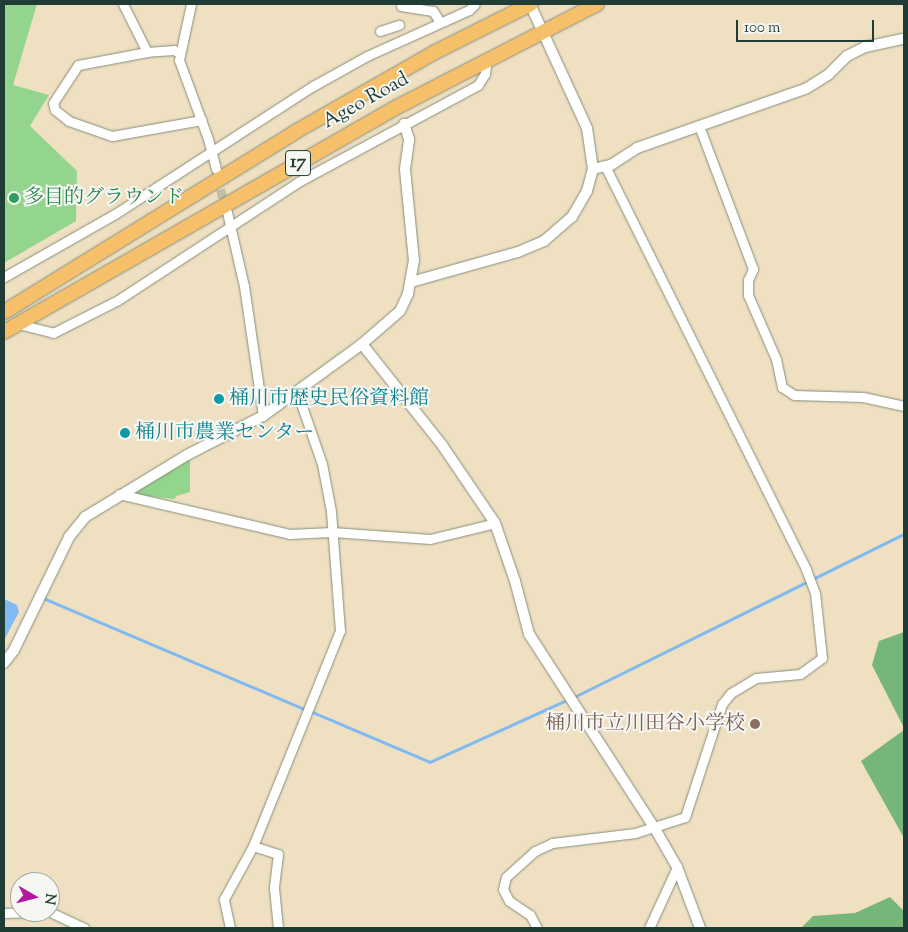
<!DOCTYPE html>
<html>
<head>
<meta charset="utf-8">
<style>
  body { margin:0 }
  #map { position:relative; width:908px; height:932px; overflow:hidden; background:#efe0c2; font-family:"Sorts Mill Goudy","Noto Serif JP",serif }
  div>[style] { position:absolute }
  .green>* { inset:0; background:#93d58d }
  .forest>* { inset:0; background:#76b678 }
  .water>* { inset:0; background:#80baf1 }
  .stream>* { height:2.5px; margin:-1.25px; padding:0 1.25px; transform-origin:1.25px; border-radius:1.25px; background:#80baf1 }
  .minor-tunnel>* { height:9px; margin-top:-4.5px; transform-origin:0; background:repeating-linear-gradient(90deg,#c5bfa6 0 9px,transparent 0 13.5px) }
  .roads { filter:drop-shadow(0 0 1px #878e7b) drop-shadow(0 0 1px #878e7b) }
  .minor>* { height:9px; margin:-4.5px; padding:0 4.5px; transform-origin:4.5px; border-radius:4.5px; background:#fff }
  .tertiary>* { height:10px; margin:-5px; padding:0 5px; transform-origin:5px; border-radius:5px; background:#fff }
  .trunk>* { height:14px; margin:-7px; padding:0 7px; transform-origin:7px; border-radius:7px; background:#f6c06b }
  .dots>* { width:14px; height:14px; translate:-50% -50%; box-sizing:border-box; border:2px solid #f6f6f2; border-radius:50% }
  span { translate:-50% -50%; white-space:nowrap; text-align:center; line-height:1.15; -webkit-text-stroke:4px #f6f6f2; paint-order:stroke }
  .shield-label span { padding:1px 4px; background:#f6f6f2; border:1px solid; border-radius:4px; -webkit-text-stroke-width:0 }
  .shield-label { font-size:19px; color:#1f3d34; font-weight:700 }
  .street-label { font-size:20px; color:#1f3d34 }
  .leisure-label { font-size:20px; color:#27864d }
  .left { translate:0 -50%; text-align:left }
  .culture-label { font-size:20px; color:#0d838f }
  .education-label { font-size:20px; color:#785e54 }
  .right { translate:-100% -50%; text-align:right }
  .frame { position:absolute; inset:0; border:5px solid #1f3d34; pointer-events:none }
  .north { position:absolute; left:10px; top:872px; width:50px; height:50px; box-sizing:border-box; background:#f6f6f2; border:1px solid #a0aca6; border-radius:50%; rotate:98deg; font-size:14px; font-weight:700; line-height:20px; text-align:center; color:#1f3d34 }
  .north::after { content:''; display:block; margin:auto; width:18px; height:22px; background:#b5179e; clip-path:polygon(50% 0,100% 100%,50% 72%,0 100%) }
  .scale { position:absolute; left:736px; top:20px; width:138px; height:22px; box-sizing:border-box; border:2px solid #1f3d34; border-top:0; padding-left:6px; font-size:15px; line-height:18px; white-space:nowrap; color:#1f3d34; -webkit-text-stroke:4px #f6f6f2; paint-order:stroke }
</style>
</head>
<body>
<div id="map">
  <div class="green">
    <div style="clip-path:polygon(4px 4px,41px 4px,37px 4px,13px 85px,49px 95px,30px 126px,77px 171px,76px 221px,4px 263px)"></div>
    <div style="clip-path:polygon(190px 459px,190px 492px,176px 496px,175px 499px,137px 495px,136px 492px)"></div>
  </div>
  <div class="forest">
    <div style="clip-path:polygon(904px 632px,904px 728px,872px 665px,879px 641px)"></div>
    <div style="clip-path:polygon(904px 730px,904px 838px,861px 761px)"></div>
    <div style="clip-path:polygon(890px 897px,904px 911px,904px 928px,801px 928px,813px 916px,855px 913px)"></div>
  </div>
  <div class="water">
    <div style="clip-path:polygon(4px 599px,17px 605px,19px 612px,4px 640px)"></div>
  </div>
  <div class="stream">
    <div style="left:43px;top:598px;width:285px;rotate:23deg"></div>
    <div style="left:574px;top:697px;width:368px;rotate:-26.3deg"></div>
    <div style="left:310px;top:711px;width:130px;rotate:23deg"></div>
    <div style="left:430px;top:762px;width:153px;rotate:-24.4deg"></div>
  </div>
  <div class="minor-tunnel">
    <div style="left:217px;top:176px;width:34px;rotate:75deg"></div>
  </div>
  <div class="roads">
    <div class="minor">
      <div style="left:123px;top:4px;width:54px;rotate:63.4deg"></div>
      <div style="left:191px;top:4px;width:57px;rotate:102.1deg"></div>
      <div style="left:179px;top:60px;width:84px;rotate:69.8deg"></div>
      <div style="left:208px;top:139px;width:31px;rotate:75deg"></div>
      <div style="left:401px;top:6px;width:32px;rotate:9deg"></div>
      <div style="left:433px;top:11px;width:13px;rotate:58deg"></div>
      <div style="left:380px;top:31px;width:20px;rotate:-18deg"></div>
      <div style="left:179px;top:53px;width:6px;rotate:-149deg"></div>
      <div style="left:174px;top:50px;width:27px;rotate:176deg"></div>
      <div style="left:147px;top:52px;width:70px;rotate:169.3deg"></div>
      <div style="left:78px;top:65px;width:45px;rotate:123.3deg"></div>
      <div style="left:53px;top:103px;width:7px;rotate:74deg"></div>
      <div style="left:55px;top:110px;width:18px;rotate:38deg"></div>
      <div style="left:69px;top:121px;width:46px;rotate:19.2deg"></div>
      <div style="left:112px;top:136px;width:91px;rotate:-10.1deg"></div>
      <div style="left:699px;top:126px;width:153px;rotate:69.3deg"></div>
      <div style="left:753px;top:269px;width:12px;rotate:114deg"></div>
      <div style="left:748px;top:280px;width:15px;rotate:90deg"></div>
      <div style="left:748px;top:295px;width:70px;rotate:66.4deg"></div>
      <div style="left:776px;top:359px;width:29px;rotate:78deg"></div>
      <div style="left:782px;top:387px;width:14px;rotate:34deg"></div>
      <div style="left:794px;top:395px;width:69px;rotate:1.7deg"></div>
      <div style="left:863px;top:397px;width:42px;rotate:12.4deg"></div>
      <div style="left:227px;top:212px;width:76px;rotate:77.1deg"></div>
      <div style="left:244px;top:286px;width:131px;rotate:81.7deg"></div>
      <div style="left:4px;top:277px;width:128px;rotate:-29.6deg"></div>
      <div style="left:115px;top:214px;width:236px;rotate:-32.9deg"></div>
      <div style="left:313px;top:86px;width:62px;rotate:-29.1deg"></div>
      <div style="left:367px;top:56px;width:112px;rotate:-24.3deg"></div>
      <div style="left:469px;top:10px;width:8px;rotate:-45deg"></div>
      <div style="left:18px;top:324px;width:36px;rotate:14deg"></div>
      <div style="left:53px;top:333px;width:73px;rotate:-26.9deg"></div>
      <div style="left:118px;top:300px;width:215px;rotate:-33.2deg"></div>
      <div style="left:298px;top:182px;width:204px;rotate:-28.3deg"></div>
      <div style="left:478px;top:85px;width:13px;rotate:-58deg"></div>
      <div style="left:485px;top:74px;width:16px;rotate:-83deg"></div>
      <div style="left:119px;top:494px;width:175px;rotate:13.2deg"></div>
      <div style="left:289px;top:534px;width:43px;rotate:-2.7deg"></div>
      <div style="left:332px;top:532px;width:98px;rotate:4.1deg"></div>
      <div style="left:430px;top:539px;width:67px;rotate:-13.8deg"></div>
      <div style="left:253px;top:846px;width:26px;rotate:18deg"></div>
      <div style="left:278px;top:854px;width:34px;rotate:97deg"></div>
      <div style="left:274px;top:888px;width:40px;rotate:84.3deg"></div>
      <div style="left:50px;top:912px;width:38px;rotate:25deg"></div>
      <div style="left:4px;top:913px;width:24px;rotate:-2deg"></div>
      <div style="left:230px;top:928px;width:30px;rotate:-102deg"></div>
      <div style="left:224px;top:899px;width:60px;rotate:-61.3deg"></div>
      <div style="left:253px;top:846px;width:232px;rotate:-68deg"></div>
      <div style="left:340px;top:631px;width:120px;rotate:-94.3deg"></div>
      <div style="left:331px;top:511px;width:48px;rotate:-100.8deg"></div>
      <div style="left:322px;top:464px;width:76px;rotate:-109.1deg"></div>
      <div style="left:537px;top:928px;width:15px;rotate:-118deg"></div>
      <div style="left:530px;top:915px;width:25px;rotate:-146deg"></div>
      <div style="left:509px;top:901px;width:13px;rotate:-117deg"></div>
      <div style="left:503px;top:889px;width:12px;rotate:-76deg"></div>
      <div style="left:506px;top:877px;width:39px;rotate:-42deg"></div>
      <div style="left:535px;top:851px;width:19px;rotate:-25deg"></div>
      <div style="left:552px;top:843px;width:84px;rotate:-6.9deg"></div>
      <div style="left:635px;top:833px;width:52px;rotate:-17.7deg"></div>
      <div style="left:685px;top:817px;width:119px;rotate:-71.9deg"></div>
      <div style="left:722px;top:704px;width:14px;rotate:-51deg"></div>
      <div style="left:731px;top:693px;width:29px;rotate:-31deg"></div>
      <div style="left:756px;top:678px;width:44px;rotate:-5.2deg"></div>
      <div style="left:800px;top:674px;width:27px;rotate:-36deg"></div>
      <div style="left:822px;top:658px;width:65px;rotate:-96.1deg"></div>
      <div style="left:815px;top:593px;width:26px;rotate:-111deg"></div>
      <div style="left:806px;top:569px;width:449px;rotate:-116.5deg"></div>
      <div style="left:649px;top:928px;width:67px;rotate:-65.3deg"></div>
    </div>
    <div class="tertiary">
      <div style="left:593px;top:169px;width:18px;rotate:-13deg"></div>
      <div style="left:611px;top:165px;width:31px;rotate:-33deg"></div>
      <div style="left:637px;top:148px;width:180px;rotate:-19.4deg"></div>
      <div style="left:807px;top:88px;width:25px;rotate:-32deg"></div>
      <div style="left:828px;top:75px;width:27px;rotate:-45deg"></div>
      <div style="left:847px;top:56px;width:20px;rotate:-27deg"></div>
      <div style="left:865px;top:47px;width:40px;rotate:-12deg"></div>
      <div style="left:411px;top:282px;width:111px;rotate:-15.7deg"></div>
      <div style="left:518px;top:252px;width:28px;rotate:-23deg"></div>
      <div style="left:544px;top:241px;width:37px;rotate:-41deg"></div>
      <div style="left:572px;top:217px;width:30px;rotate:-60deg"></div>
      <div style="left:587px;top:191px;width:23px;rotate:-75deg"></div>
      <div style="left:593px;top:169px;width:41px;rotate:-98.3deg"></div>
      <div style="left:587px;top:128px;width:136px;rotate:-114.7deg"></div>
      <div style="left:362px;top:344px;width:129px;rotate:51.6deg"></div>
      <div style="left:442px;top:445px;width:94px;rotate:55.8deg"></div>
      <div style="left:495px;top:523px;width:61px;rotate:71deg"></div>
      <div style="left:515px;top:581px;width:55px;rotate:75.2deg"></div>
      <div style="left:529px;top:634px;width:230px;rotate:57.1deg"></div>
      <div style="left:654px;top:827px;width:46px;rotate:60.1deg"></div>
      <div style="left:677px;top:867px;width:65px;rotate:69.3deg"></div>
      <div style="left:4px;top:663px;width:16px;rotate:-52deg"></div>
      <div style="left:14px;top:650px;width:126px;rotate:-64deg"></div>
      <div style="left:69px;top:537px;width:26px;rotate:-51deg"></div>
      <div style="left:85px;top:517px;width:119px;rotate:-31.3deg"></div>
      <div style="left:187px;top:455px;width:85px;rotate:-27.2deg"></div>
      <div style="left:263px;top:416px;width:122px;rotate:-36deg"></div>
      <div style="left:362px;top:344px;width:50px;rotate:-41deg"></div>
      <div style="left:400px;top:311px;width:19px;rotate:-65deg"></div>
      <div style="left:408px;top:294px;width:34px;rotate:-80deg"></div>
      <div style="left:414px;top:261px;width:92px;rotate:-95.6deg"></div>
      <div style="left:405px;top:169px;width:30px;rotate:-82deg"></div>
      <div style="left:409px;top:139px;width:16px;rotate:-108deg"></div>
    </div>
    <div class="trunk">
      <div style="left:4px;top:312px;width:342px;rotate:-31.7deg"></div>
      <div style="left:295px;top:132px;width:161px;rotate:-29.7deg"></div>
      <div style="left:435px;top:52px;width:107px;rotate:-26.6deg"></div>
      <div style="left:4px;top:332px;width:448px;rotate:-29.8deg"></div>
      <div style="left:393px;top:109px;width:229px;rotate:-27.2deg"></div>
    </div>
  </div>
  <div class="dots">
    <div style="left:14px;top:198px;background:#2e9e5b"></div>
    <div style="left:219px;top:399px;background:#0f9aa8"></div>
    <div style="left:125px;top:433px;background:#0f9aa8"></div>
    <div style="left:755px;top:724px;background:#8d6e63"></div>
  </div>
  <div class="shield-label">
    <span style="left:298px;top:163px">17</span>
  </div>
  <div class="street-label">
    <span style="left:366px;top:101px;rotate:-29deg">Ageo Road</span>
  </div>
  <div class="leisure-label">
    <span class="left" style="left:24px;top:198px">多目的グラウンド</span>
  </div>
  <div class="culture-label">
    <span class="left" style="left:229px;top:399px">桶川市歴史民俗資料館</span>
    <span class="left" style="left:135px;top:433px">桶川市農業センター</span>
  </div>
  <div class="education-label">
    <span class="right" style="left:745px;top:724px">桶川市立川田谷小学校</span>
  </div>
  <div class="frame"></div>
  <div class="north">N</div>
  <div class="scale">100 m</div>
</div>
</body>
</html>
